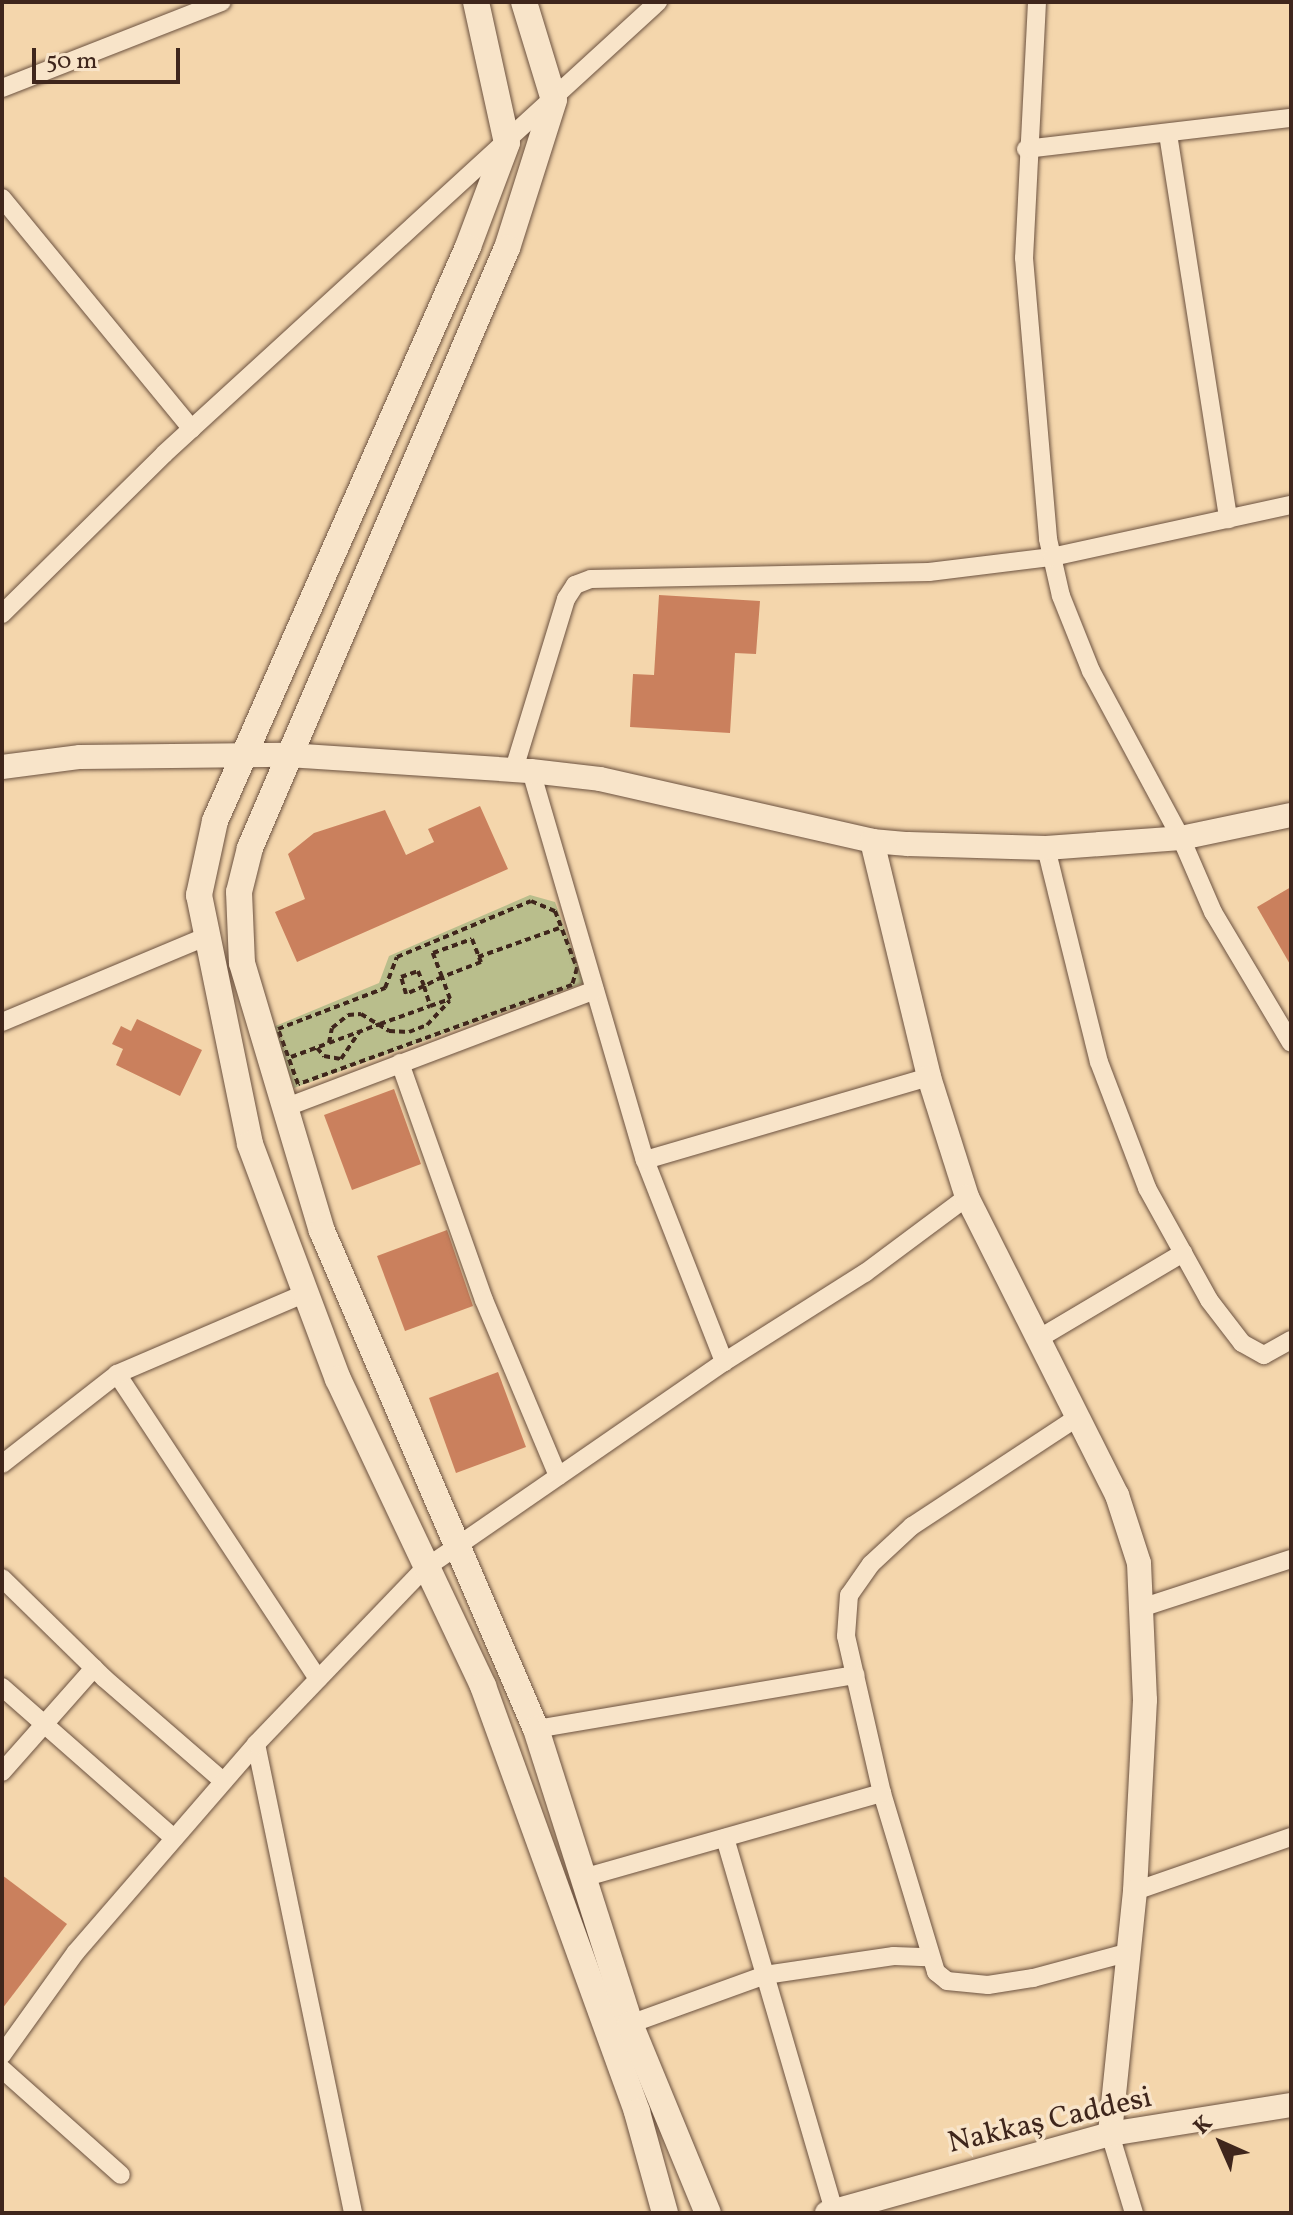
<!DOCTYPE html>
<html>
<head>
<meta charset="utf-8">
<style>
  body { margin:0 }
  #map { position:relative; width:1293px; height:2215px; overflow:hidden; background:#f4d6ac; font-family:Vollkorn,serif }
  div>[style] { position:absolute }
  .green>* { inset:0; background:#b9be8c }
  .building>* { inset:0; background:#ca805d }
  .path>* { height:4px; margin-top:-2px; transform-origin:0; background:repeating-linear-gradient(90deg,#3f261c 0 6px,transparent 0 10px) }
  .roads { filter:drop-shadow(0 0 2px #6c5240) drop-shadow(0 0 2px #6c5240) }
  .minor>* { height:18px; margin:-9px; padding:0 9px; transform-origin:9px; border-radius:9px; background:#f8e4c9 }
  .tertiary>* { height:24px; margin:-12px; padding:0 12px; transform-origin:12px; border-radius:12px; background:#f8e4c9 }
  .secondary>* { height:26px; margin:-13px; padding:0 13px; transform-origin:13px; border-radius:13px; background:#f8e4c9 }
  span { translate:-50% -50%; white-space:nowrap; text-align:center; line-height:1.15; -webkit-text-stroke:7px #f8e4c9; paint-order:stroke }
  .street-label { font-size:30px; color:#3f261c }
  .frame { position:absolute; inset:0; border:4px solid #3f261c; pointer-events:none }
  .north { position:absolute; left:1181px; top:2103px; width:80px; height:80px; -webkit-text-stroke:6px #f8e4c9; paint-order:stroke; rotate:315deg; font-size:22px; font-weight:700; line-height:32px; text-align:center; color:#3f261c }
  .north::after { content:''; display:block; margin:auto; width:28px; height:36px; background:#3f261c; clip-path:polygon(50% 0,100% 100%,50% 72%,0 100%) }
  .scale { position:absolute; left:32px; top:48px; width:148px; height:36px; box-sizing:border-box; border:4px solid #3f261c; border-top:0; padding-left:10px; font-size:24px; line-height:28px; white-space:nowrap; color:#3f261c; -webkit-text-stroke:6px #f8e4c9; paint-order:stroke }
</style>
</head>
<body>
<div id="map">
  <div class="green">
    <div style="clip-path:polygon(530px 895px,555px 902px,584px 983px,294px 1088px,273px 1027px,379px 983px,389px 956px)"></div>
  </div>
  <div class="building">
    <div style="clip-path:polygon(659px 595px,760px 601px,756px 654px,735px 653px,730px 733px,630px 727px,633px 674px,654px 675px)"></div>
    <div style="clip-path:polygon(480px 806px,508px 869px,297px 962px,275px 912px,305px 899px,288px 854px,314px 833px,385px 810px,406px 855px,434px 842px,428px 829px)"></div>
    <div style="clip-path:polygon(1291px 887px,1291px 966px,1257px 907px)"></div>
    <div style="clip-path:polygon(137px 1019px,202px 1050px,180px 1096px,116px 1065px,123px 1049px,112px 1044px,121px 1026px,131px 1031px)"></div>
    <div style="clip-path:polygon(394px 1089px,421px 1164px,352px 1190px,324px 1115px)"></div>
    <div style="clip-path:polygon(447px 1230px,473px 1306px,405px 1331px,377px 1256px)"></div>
    <div style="clip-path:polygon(498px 1372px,526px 1447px,456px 1473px,429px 1398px)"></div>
    <div style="clip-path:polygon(2px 1875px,67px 1924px,2px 2009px)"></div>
  </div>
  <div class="path">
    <div style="left:531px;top:901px;width:26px;rotate:23deg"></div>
    <div style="left:555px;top:911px;width:61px;rotate:68.9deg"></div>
    <div style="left:577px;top:968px;width:18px;rotate:106deg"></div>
    <div style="left:572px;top:985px;width:291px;rotate:160.1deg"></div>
    <div style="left:298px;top:1084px;width:59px;rotate:-110deg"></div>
    <div style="left:278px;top:1029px;width:115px;rotate:-21deg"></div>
    <div style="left:385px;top:988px;width:33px;rotate:-69deg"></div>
    <div style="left:397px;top:957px;width:145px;rotate:-22.7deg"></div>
    <div style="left:472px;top:939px;width:25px;rotate:69deg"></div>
    <div style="left:481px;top:962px;width:42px;rotate:159deg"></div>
    <div style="left:442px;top:977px;width:26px;rotate:-111deg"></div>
    <div style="left:433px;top:953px;width:41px;rotate:-19.7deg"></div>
    <div style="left:478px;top:957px;width:86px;rotate:-19.7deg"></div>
    <div style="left:329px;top:1043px;width:15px;rotate:-79deg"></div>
    <div style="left:332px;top:1028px;width:21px;rotate:-39deg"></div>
    <div style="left:348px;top:1015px;width:13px;rotate:-4deg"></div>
    <div style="left:361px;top:1014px;width:33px;rotate:31deg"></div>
    <div style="left:389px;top:1031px;width:20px;rotate:3deg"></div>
    <div style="left:409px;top:1032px;width:19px;rotate:-21deg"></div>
    <div style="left:427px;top:1025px;width:33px;rotate:-47deg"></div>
    <div style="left:317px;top:1048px;width:11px;rotate:49deg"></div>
    <div style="left:324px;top:1056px;width:17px;rotate:10deg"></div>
    <div style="left:341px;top:1059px;width:32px;rotate:-56deg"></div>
    <div style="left:291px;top:1057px;width:40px;rotate:-20.2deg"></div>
    <div style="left:329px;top:1043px;width:54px;rotate:-20.4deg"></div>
    <div style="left:380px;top:1024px;width:53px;rotate:-19.8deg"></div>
    <div style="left:430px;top:1006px;width:21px;rotate:-19deg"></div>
    <div style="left:450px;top:999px;width:23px;rotate:-110deg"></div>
    <div style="left:442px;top:977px;width:20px;rotate:153deg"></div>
    <div style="left:424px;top:986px;width:20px;rotate:156deg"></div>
    <div style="left:406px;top:994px;width:18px;rotate:-106deg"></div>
    <div style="left:401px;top:977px;width:18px;rotate:-19deg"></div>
    <div style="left:418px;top:971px;width:16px;rotate:68deg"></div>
    <div style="left:424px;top:986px;width:21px;rotate:73deg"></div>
  </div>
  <div class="roads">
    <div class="minor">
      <div style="left:1037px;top:2px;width:256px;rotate:92.9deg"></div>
      <div style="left:1024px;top:258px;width:282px;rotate:85.1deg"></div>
      <div style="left:1048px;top:539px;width:58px;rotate:77.2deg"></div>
      <div style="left:1061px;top:596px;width:81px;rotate:68.2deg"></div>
      <div style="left:1091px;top:671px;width:190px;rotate:61.7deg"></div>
      <div style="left:1181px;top:838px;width:81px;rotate:66.6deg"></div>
      <div style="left:1213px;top:912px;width:152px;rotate:59.2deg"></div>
      <div style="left:2px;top:88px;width:236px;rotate:-21.4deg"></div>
      <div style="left:1168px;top:134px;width:390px;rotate:81.1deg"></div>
      <div style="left:1026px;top:149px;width:267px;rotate:-6.7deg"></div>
      <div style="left:2px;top:198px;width:299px;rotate:50.6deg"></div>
      <div style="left:2px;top:614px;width:228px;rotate:-44.6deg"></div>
      <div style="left:164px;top:454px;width:670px;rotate:-42.46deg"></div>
      <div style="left:514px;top:769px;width:178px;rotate:-73deg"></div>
      <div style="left:566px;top:599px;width:17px;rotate:-57deg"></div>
      <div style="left:575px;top:585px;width:17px;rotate:-21deg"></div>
      <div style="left:591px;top:579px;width:338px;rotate:-1.2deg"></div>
      <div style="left:929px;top:572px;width:124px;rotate:-7deg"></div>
      <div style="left:1052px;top:557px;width:245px;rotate:-12.3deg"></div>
      <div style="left:531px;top:771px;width:405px;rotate:73.7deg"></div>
      <div style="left:645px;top:1160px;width:217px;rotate:68.6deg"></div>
      <div style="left:1046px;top:848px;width:220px;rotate:76.1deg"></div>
      <div style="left:1099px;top:1062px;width:135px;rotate:69.1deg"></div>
      <div style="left:1147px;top:1188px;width:128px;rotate:61deg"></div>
      <div style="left:1209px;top:1300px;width:54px;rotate:52.5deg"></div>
      <div style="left:1242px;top:1343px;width:25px;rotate:29deg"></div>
      <div style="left:1264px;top:1355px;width:31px;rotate:-29deg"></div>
      <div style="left:2px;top:1022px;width:220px;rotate:-22.7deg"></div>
      <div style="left:400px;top:1063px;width:251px;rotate:70.5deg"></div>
      <div style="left:484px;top:1300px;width:191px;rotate:67.2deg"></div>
      <div style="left:287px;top:1107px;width:329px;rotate:-20.8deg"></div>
      <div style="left:645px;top:1160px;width:296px;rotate:-16.3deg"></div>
      <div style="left:1038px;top:1339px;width:169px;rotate:-30.7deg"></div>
      <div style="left:117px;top:1374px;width:365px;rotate:56.6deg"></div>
      <div style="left:1078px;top:1417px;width:199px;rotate:146.7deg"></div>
      <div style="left:912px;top:1526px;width:56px;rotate:137.2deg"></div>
      <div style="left:871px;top:1564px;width:38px;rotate:125deg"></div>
      <div style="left:849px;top:1595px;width:41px;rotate:94.2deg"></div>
      <div style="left:846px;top:1636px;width:161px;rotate:77.1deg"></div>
      <div style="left:882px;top:1793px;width:187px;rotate:73.2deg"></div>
      <div style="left:936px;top:1972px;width:14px;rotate:39deg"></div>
      <div style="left:947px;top:1981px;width:41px;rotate:5.6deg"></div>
      <div style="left:988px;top:1985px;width:46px;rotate:-8.8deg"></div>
      <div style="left:1033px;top:1978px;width:100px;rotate:-15deg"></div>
      <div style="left:2px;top:1464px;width:146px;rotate:-38deg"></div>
      <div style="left:117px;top:1374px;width:206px;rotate:-23.2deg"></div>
      <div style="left:2px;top:1578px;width:143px;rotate:44.4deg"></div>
      <div style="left:104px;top:1678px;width:157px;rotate:40.9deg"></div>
      <div style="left:1141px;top:1608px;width:158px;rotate:-18.1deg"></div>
      <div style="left:2px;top:1687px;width:229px;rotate:41.3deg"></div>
      <div style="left:536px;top:1729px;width:324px;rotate:-9.6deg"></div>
      <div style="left:256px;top:1744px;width:479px;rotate:78.3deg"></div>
      <div style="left:2px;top:1772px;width:139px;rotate:-48.5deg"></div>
      <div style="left:725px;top:1838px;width:388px;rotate:73.7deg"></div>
      <div style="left:583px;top:1878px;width:311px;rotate:-15.9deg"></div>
      <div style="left:1135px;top:1891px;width:165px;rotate:-19.1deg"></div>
      <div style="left:630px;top:2024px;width:144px;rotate:-19.9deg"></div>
      <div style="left:765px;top:1975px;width:130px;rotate:-8.4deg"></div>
      <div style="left:894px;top:1956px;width:34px;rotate:2deg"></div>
      <div style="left:2px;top:2055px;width:127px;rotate:-54.3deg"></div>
      <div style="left:76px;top:1952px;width:275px;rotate:-49.1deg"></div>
      <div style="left:256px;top:1744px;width:243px;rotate:-46.2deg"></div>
      <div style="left:424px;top:1569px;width:364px;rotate:-34.6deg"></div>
      <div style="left:724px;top:1362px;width:167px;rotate:-32.3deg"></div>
      <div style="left:865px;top:1273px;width:127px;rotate:-36.7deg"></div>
      <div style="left:2px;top:2069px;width:159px;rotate:41.7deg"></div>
      <div style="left:1110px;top:2134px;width:83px;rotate:73.1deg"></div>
    </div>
    <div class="tertiary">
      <div style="left:2px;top:767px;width:79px;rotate:-7.3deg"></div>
      <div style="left:80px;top:757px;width:208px;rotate:-0.6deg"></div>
      <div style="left:288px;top:755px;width:244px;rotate:3.8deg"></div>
      <div style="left:531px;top:771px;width:69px;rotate:6.6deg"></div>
      <div style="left:600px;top:779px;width:279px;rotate:12.8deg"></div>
      <div style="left:872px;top:841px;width:36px;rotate:5deg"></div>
      <div style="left:908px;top:844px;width:138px;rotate:1.7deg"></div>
      <div style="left:1046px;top:848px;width:135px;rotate:-4.2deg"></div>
      <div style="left:1181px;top:838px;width:112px;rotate:-11.8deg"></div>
      <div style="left:872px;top:841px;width:243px;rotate:76.4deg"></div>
      <div style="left:929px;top:1077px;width:126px;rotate:72.4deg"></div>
      <div style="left:967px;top:1197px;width:334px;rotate:63.3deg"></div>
      <div style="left:1117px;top:1495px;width:71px;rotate:72.1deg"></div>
      <div style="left:1139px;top:1563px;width:137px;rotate:87.5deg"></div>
      <div style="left:1145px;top:1700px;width:191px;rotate:93deg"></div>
      <div style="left:1135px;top:1891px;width:244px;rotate:95.9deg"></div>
      <div style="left:827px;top:2213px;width:294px;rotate:-15.6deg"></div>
      <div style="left:1110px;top:2134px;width:183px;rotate:-9.1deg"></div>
    </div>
    <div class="secondary">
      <div style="left:476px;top:2px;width:144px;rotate:77.6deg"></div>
      <div style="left:507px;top:143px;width:111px;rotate:110.6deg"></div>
      <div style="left:468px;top:247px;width:627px;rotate:113.79deg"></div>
      <div style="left:215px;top:821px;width:76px;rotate:102.2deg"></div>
      <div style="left:199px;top:895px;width:254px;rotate:78.4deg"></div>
      <div style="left:250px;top:1144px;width:251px;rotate:69.5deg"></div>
      <div style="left:338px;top:1379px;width:340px;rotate:64.7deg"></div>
      <div style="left:483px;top:1686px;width:453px;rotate:70.1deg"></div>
      <div style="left:637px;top:2112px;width:105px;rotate:74.5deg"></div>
      <div style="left:524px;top:2px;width:102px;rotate:73deg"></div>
      <div style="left:554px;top:100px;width:155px;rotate:107.6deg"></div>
      <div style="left:507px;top:248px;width:653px;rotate:113.19deg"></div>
      <div style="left:250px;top:848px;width:45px;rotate:104deg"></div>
      <div style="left:239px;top:892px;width:71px;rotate:87.6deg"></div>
      <div style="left:242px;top:963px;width:280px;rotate:73.4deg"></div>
      <div style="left:322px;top:1231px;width:542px;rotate:66.75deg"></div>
      <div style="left:536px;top:1729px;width:310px;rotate:72.3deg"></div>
      <div style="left:630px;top:2024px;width:204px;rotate:67.6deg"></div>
    </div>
  </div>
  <div class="street-label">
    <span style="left:1050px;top:2121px;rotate:-13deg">Nakkaş Caddesi</span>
  </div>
  <div class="frame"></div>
  <div class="north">K</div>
  <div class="scale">50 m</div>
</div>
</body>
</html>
